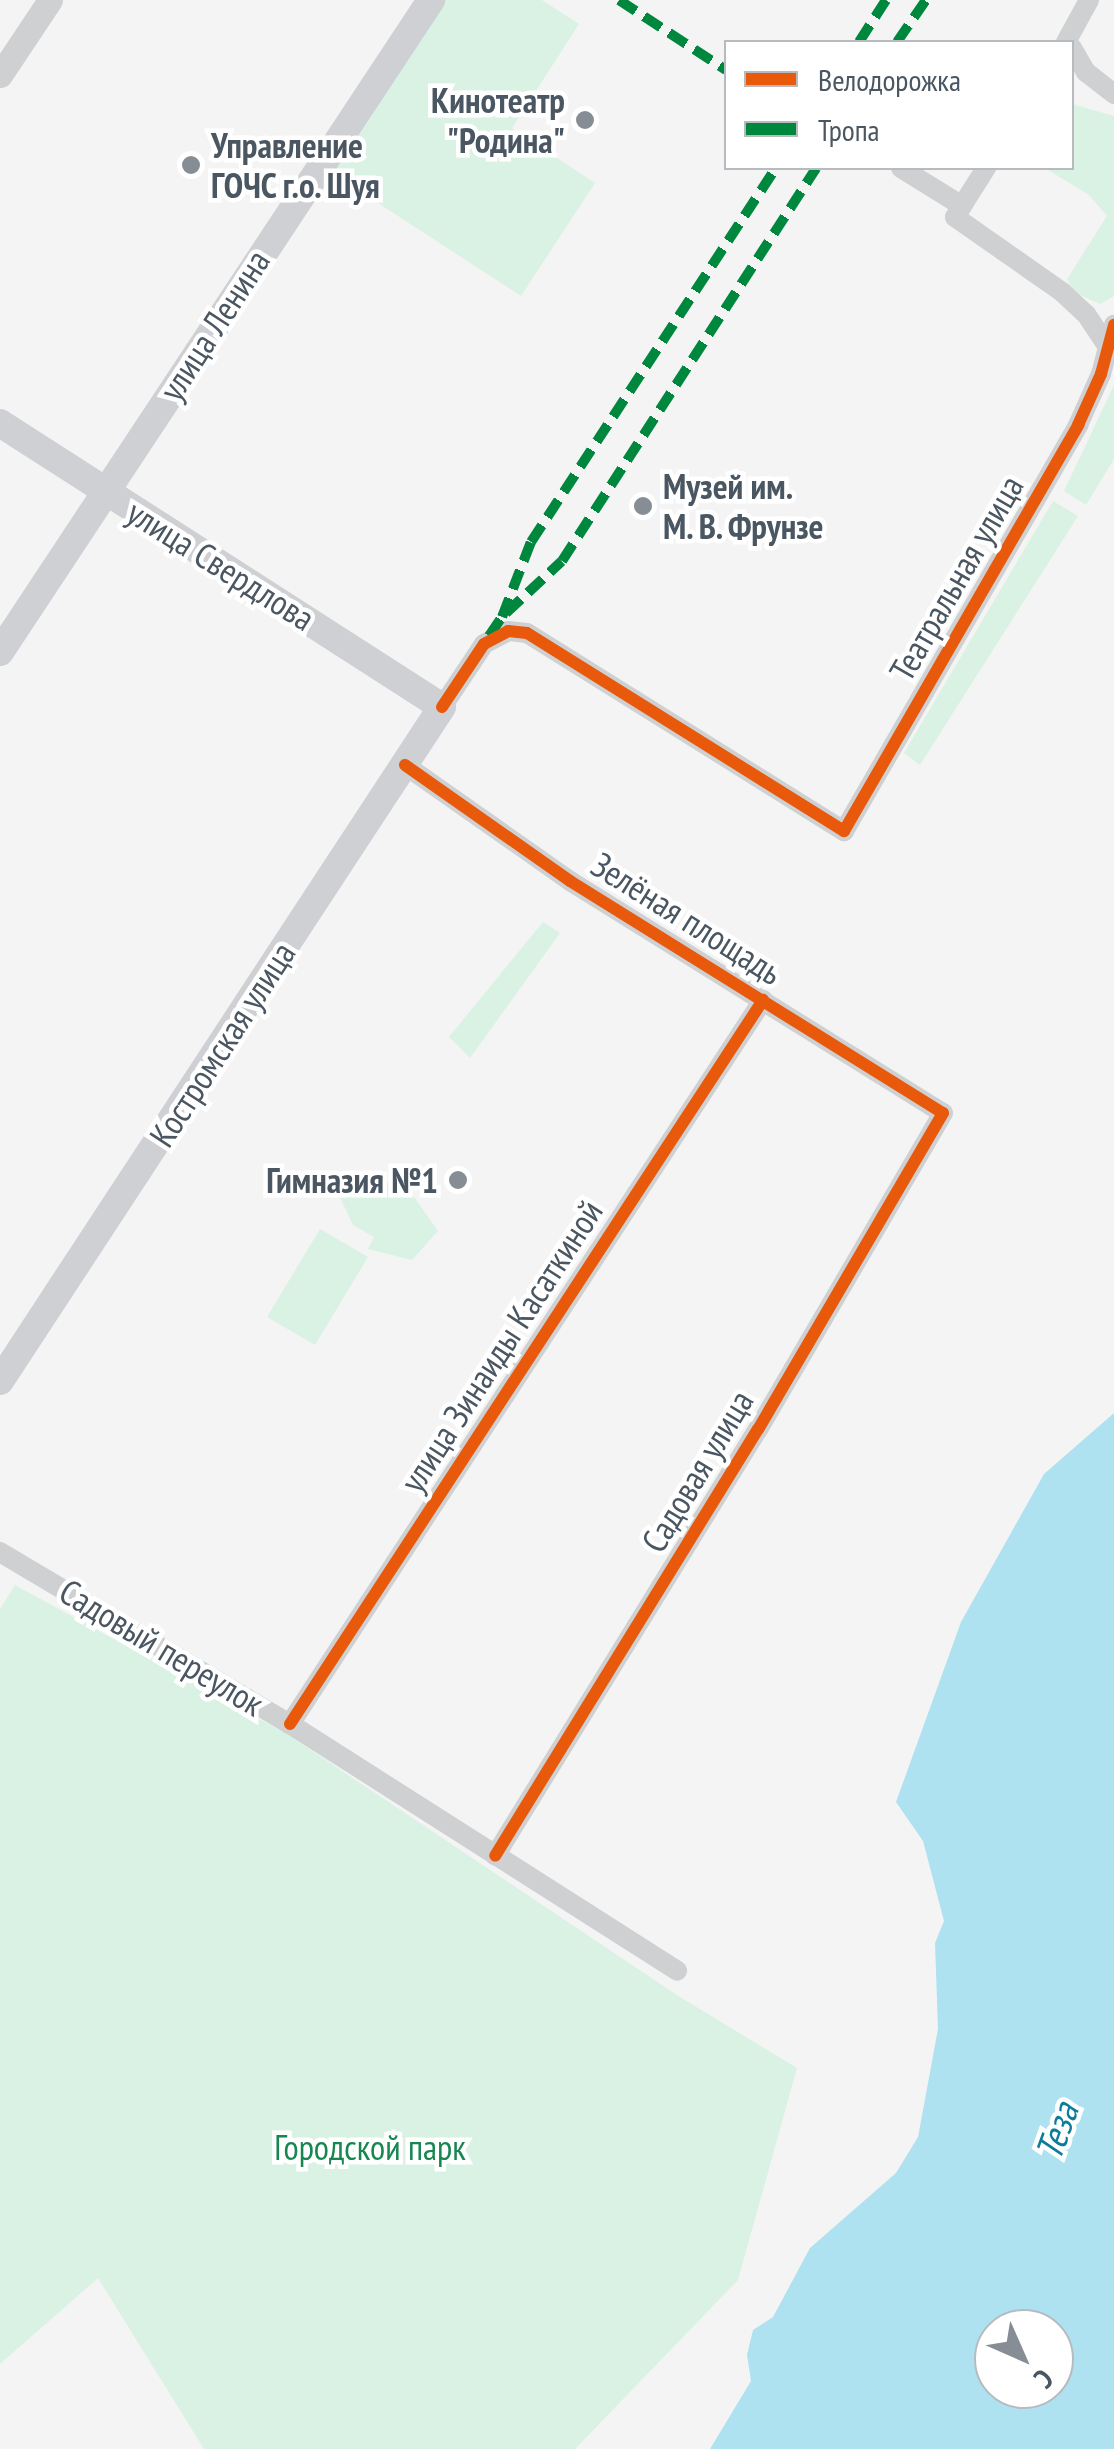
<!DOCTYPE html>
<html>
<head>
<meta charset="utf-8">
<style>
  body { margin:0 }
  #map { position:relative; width:1114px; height:2449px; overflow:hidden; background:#f4f4f4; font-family:"PT Sans Narrow",sans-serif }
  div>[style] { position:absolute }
  .green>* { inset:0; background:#d9f2e3 }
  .water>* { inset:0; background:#aee2f0 }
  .minor>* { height:20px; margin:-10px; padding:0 10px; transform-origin:10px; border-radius:10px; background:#ced0d2 }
  .tertiary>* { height:25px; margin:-12.5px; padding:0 12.5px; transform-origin:12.5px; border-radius:12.5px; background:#ced0d2 }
  .secondary>* { height:28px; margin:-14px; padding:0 14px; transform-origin:14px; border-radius:14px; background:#ced0d4 }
  .quiet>* { height:10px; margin-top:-5px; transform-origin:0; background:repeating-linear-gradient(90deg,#00873e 0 20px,transparent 0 30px) }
  .cycleway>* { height:12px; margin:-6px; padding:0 6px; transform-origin:6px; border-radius:6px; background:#e8590c }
  .dots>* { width:28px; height:28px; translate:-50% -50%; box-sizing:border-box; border:5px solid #fff; border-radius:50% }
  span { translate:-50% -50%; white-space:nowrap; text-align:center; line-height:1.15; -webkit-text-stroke:9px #fff; paint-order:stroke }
  .poi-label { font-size:35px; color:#4a5661; font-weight:700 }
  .right { translate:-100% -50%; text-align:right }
  .left { translate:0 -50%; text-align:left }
  .street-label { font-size:35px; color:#4a5661 }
  .park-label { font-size:35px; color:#17864f }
  .water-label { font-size:38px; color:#0c7c9b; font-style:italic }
  .legend { position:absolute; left:724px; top:40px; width:350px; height:130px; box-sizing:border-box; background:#fff; border:2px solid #b7bbc0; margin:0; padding:12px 18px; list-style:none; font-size:30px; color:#4a5661 }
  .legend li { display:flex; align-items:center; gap:20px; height:50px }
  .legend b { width:50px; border:2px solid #b7bbc0 }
  .north { position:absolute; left:974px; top:2309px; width:100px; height:100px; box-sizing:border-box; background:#fff; border:2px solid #b7bbc0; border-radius:50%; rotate:135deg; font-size:28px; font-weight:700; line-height:40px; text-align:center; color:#4a5661 }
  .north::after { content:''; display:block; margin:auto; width:35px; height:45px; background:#868d94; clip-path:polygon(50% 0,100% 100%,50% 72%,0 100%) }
</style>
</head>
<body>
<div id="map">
  <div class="green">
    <div style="clip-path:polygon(431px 0,542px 0,579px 24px,512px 128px,595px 183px,521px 296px,318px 164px)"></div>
    <div style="clip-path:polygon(1072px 104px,1114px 116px,1114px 296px,1100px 304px,1074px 292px,1067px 279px,1107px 216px,1089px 195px,1045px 168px,1072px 168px)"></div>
    <div style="clip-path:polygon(1114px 385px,1114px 459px,1086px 505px,1064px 491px)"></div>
    <div style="clip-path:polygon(1053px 501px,1078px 516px,920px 765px,904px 753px)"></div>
    <div style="clip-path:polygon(543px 922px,560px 933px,470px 1058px,449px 1037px)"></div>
    <div style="clip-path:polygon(361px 1170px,375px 1180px,405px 1184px,438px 1231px,412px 1260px,368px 1249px,374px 1237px,353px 1225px,338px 1193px)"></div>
    <div style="clip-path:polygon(320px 1229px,368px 1257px,315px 1345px,267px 1317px)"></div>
    <div style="clip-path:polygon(15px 1585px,287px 1734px,680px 1997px,797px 2068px,738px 2280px,575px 2449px,204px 2449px,98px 2278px,0 2364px,0 1609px)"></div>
  </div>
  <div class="water">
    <div style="clip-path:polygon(evenodd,1114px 1413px,1114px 2449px,710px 2449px,751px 2381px,747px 2355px,753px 2330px,773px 2317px,810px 2248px,896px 2173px,918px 2137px,938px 2029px,935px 1943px,944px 1921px,923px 1841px,896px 1802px,961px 1622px,1044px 1474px,1114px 1413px,994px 2329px,1054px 2329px,1054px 2389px,994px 2389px,994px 2329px)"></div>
  </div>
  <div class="minor">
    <div style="left:1066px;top:42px;width:48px;rotate:-61.3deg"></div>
    <div style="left:1072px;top:48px;width:28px;rotate:60deg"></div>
    <div style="left:1086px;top:72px;width:36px;rotate:38deg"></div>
    <div style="left:901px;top:168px;width:72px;rotate:31.9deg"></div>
    <div style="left:986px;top:168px;width:58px;rotate:122.3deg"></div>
    <div style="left:955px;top:217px;width:131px;rotate:35deg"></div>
    <div style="left:1062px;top:292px;width:33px;rotate:43deg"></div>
    <div style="left:1086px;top:314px;width:47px;rotate:56.3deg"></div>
    <div style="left:442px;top:707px;width:76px;rotate:-56.3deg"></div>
    <div style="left:484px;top:644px;width:27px;rotate:-28deg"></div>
    <div style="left:508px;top:631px;width:19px;rotate:6deg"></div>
    <div style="left:527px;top:633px;width:374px;rotate:32deg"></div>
    <div style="left:844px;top:831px;width:469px;rotate:-60deg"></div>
    <div style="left:1078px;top:425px;width:56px;rotate:-65.7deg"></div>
    <div style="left:1101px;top:374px;width:51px;rotate:-75.1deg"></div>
    <div style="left:405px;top:765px;width:202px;rotate:35.1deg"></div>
    <div style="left:570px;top:881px;width:439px;rotate:31.9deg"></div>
    <div style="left:943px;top:1113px;width:366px;rotate:120.3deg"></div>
    <div style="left:758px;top:1429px;width:501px;rotate:121.63deg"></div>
    <div style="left:0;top:1552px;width:337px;rotate:30.7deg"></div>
    <div style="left:290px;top:1724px;width:459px;rotate:32.5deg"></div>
    <div style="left:290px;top:1724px;width:865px;rotate:-56.84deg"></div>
  </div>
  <div class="tertiary">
    <div style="left:0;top:75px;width:90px;rotate:-56.3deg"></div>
  </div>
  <div class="secondary">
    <div style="left:0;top:423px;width:525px;rotate:32.72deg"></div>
    <div style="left:442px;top:707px;width:806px;rotate:123.26deg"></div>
    <div style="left:0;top:652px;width:782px;rotate:-56.53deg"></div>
  </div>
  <div class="quiet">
    <div style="left:619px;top:0;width:128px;rotate:33.2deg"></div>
    <div style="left:859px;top:42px;width:50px;rotate:-57.3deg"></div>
    <div style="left:897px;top:42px;width:51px;rotate:-55.4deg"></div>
    <div style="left:506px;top:613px;width:76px;rotate:-42.9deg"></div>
    <div style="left:562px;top:561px;width:468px;rotate:-57.1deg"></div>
    <div style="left:489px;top:636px;width:23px;rotate:-56deg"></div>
    <div style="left:502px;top:617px;width:80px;rotate:-68.9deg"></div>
    <div style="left:531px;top:542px;width:447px;rotate:-56.8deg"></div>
  </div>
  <div class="cycleway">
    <div style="left:442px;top:707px;width:76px;rotate:-56.3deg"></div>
    <div style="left:484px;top:644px;width:27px;rotate:-28deg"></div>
    <div style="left:508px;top:631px;width:19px;rotate:6deg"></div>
    <div style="left:527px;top:633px;width:374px;rotate:32deg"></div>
    <div style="left:844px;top:831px;width:469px;rotate:-60deg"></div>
    <div style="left:1078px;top:425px;width:56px;rotate:-65.7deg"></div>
    <div style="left:1101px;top:374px;width:51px;rotate:-75.1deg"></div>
    <div style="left:405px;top:765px;width:202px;rotate:35.1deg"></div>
    <div style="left:570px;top:881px;width:439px;rotate:31.9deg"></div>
    <div style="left:943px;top:1113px;width:366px;rotate:120.3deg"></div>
    <div style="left:758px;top:1429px;width:501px;rotate:121.63deg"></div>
    <div style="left:290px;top:1724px;width:865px;rotate:-56.84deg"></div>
  </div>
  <div class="dots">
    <div style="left:585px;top:120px;background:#868d94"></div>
    <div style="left:191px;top:165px;background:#868d94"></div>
    <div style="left:643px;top:506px;background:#868d94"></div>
    <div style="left:458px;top:1180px;background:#868d94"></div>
  </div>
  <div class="poi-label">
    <span class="right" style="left:565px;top:120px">Кинотеатр<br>"Родина"</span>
    <span class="left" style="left:211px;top:165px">Управление<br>ГОЧС г.о. Шуя</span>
    <span class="left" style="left:663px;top:506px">Музей им.<br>М. В. Фрунзе</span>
    <span class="right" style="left:438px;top:1180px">Гимназия №1</span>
  </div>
  <div class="street-label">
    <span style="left:214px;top:325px;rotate:-57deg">улица Ленина</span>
    <span style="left:221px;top:565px;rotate:32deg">улица Свердлова</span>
    <span style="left:956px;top:578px;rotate:-60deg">Театральная улица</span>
    <span style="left:687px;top:918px;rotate:32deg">Зелёная площадь</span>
    <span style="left:222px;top:1044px;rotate:-57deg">Костромская улица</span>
    <span style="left:501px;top:1346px;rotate:-57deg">улица Зинаиды Касаткиной</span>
    <span style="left:697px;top:1471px;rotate:-59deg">Садовая улица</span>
    <span style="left:162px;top:1647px;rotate:31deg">Садовый переулок</span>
  </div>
  <div class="park-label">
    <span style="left:370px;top:2147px">Городской парк</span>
  </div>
  <div class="water-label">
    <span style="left:1056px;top:2131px;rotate:-70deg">Теза</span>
  </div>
  <ul class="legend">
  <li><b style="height:12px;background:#e8590c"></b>Велодорожка</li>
  <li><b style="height:12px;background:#00873e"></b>Тропа</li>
  </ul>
  <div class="north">С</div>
</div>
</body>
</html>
